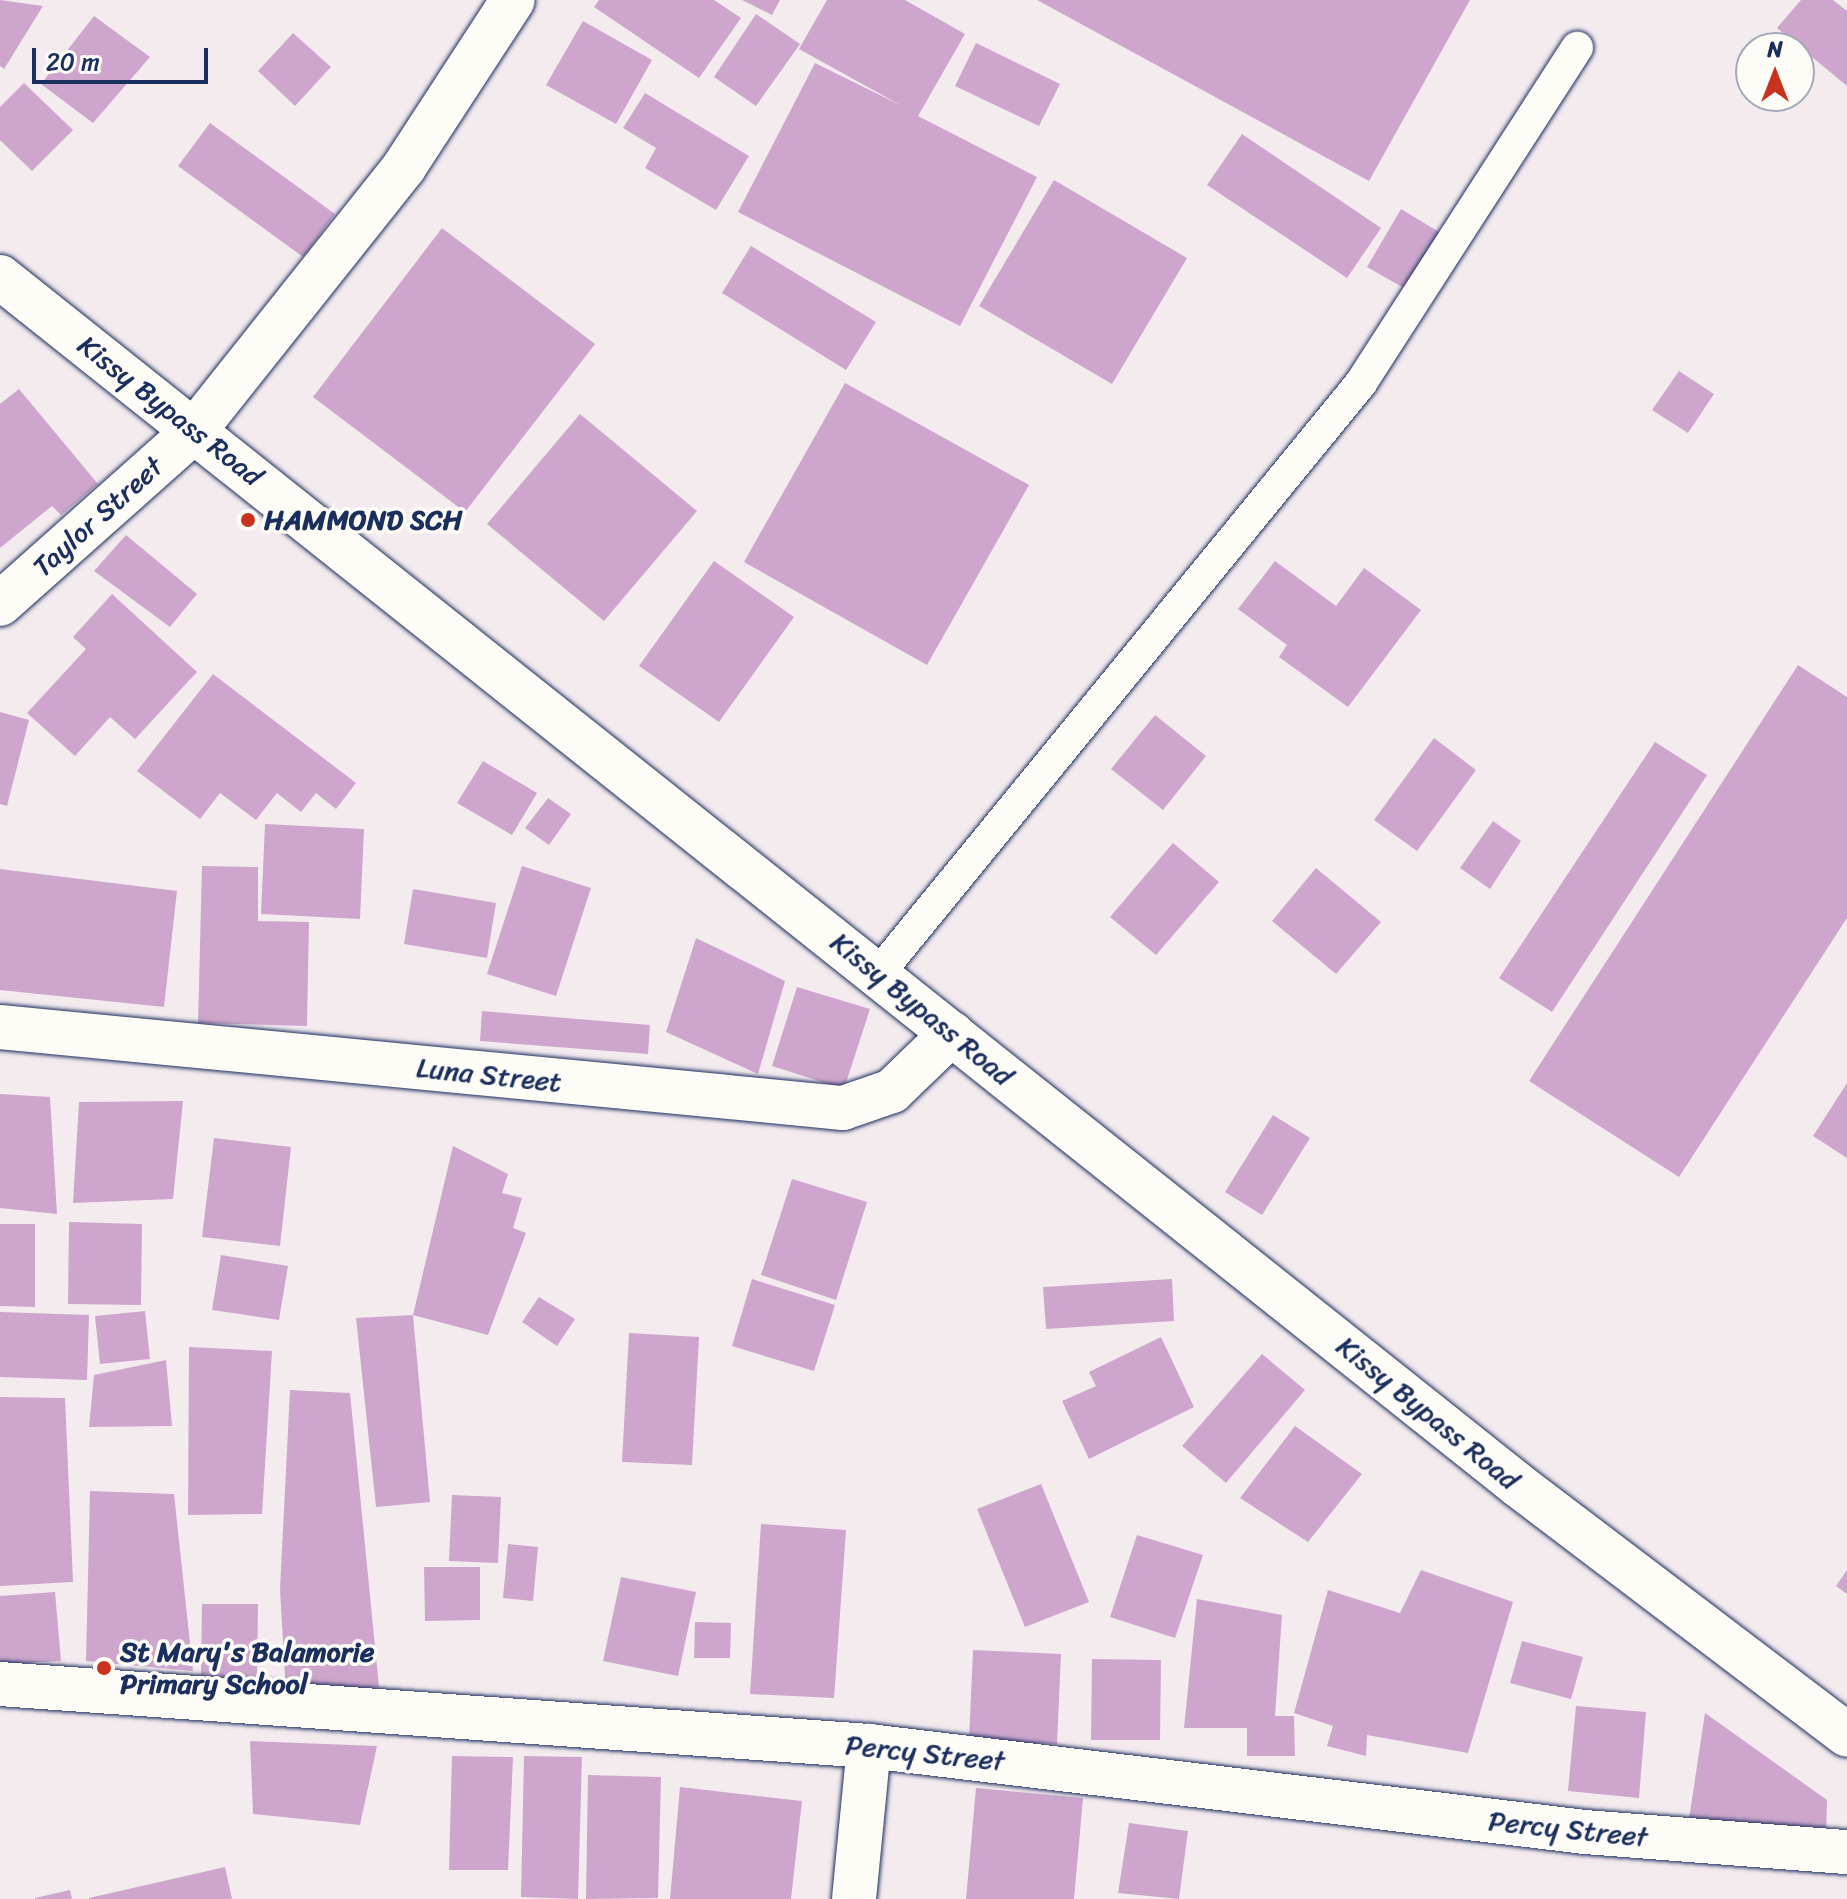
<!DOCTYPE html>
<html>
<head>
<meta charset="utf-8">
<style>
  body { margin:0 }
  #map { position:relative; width:1847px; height:1899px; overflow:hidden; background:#f4ebef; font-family:Sriracha,sans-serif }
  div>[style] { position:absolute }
  .building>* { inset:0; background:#cea6cd }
  .roads { filter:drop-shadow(0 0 2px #1b2f5e) drop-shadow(0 0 2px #1b2f5e) }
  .lane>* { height:32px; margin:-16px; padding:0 16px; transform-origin:16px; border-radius:16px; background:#fdfcf7 }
  .street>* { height:44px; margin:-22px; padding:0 22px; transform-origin:22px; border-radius:22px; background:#fdfcf7 }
  .secondary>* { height:44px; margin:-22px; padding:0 22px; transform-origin:22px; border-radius:22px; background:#fdfcf7 }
  .dots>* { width:22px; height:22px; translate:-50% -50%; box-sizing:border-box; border:4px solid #fdfcf7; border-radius:50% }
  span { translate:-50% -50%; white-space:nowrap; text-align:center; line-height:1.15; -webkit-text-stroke:7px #fdfcf7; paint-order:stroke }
  .street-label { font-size:28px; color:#1b2f5e }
  .poi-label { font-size:28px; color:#1b2f5e; font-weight:700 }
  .left { translate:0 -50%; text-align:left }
  .north { position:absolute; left:1735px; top:32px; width:80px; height:80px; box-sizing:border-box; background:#fdfcf7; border:2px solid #a3aaba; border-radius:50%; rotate:0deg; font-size:22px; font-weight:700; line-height:32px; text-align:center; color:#1b2f5e }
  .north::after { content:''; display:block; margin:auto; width:28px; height:36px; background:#c8321e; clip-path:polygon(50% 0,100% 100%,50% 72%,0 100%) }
  .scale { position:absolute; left:32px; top:48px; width:176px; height:36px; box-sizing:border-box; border:4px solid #1b2f5e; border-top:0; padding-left:10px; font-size:24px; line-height:28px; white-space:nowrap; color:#1b2f5e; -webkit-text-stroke:6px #fdfcf7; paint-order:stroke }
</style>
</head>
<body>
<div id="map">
  <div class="building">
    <div style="clip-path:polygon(0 0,43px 6px,4px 69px,0 66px)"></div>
    <div style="clip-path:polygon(599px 0,714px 0,741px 18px,699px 78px,594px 7px)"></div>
    <div style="clip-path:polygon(742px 0,780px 0,772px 15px)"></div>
    <div style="clip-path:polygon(827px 0,905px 0,965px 34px,918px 116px,1037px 177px,960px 326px,738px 212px,815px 63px,902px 106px,799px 49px)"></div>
    <div style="clip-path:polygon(1037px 0,1470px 0,1369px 181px)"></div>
    <div style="clip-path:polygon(1801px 0,1833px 0,1847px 11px,1847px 86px,1777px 28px)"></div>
    <div style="clip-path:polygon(756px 14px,800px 44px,756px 106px,714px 77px)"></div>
    <div style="clip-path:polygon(94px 16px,150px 57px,93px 123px,41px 84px)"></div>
    <div style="clip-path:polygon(583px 21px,652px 60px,616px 124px,546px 85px)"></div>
    <div style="clip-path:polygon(293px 33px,331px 67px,295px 106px,258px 71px)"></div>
    <div style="clip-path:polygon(976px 43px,1060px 84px,1039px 126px,955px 86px)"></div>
    <div style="clip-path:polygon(24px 83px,73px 130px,32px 171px,0 140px,0 107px)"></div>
    <div style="clip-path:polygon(645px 93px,749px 156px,716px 210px,645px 168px,656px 148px,623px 128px)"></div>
    <div style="clip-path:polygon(210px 123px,335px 214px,303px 257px,178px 166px)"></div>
    <div style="clip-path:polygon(1242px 134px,1381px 228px,1347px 278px,1207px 185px)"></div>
    <div style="clip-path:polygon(1054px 180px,1187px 258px,1112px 384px,979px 306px)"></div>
    <div style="clip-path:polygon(1401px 209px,1444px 235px,1411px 292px,1367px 267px)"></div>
    <div style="clip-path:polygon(442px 228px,595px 344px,465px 512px,313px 397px)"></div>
    <div style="clip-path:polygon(751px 246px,876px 322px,846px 370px,722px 293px)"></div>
    <div style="clip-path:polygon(1679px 371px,1714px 394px,1688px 433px,1652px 410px)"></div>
    <div style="clip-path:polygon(845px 383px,1029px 485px,927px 665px,744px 562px)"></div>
    <div style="clip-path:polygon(19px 389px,98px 484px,61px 515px,52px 506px,0 548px,0 404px)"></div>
    <div style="clip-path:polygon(580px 414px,697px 511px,604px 621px,487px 524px)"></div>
    <div style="clip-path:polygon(126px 535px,197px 594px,170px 627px,94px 571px)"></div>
    <div style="clip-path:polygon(714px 561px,794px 617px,719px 722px,639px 666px)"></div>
    <div style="clip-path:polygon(1275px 561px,1336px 606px,1364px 568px,1421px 610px,1348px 707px,1279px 657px,1287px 645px,1238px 609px)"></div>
    <div style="clip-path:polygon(112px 594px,197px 672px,135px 739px,110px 717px,75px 756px,27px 713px,86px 649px,73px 637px)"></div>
    <div style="clip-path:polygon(1798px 665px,1847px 697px,1847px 918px,1679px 1177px,1529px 1081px)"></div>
    <div style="clip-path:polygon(213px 674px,356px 783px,336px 809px,316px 793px,301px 812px,277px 793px,256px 820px,220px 793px,200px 819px,137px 771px)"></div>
    <div style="clip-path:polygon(0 712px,29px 720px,7px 806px,0 804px)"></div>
    <div style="clip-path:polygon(1155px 715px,1206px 756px,1163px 810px,1111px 769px)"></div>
    <div style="clip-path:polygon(1434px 738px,1476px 770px,1417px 851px,1374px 820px)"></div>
    <div style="clip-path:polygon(1655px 742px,1707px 775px,1552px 1012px,1499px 978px)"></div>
    <div style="clip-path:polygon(483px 761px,537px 793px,512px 835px,457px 803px)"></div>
    <div style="clip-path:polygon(548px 798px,571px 814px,549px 845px,525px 828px)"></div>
    <div style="clip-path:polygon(1493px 821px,1521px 841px,1490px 889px,1460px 868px)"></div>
    <div style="clip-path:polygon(265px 824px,364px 829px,360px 919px,261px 914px)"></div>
    <div style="clip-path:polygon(1173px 843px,1219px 882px,1156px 955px,1110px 917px)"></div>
    <div style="clip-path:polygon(202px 866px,258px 867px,258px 921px,309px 922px,307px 1026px,198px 1023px)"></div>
    <div style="clip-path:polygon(522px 866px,591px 888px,556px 996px,487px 974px)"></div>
    <div style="clip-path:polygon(1316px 868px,1381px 922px,1336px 974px,1272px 921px)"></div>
    <div style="clip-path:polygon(0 869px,177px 891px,164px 1007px,0 990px)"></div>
    <div style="clip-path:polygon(413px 889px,496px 903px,487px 958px,404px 944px)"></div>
    <div style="clip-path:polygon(696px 938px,785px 981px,758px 1074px,666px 1032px)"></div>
    <div style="clip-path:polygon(797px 987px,870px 1009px,844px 1089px,772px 1066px)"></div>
    <div style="clip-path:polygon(482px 1011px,650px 1025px,648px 1054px,480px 1041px)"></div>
    <div style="clip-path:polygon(1847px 1083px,1847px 1158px,1813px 1136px)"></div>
    <div style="clip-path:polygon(0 1094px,50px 1097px,57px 1214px,0 1208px)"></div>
    <div style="clip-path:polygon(183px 1101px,173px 1199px,73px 1203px,79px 1102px)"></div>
    <div style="clip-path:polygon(1273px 1115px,1310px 1138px,1262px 1215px,1225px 1192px)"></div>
    <div style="clip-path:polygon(214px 1138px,291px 1147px,280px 1246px,202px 1237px)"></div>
    <div style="clip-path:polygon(453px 1146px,508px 1174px,502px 1193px,522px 1198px,513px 1228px,526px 1233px,488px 1335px,413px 1315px,430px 1502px,376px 1507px,356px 1318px,413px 1315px)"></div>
    <div style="clip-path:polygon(792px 1179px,867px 1202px,836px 1300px,761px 1275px)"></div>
    <div style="clip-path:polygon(69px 1222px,142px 1224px,141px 1305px,68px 1304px)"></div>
    <div style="clip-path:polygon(0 1224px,35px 1224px,35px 1307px,0 1306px)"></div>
    <div style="clip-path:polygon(221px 1255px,288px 1266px,279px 1320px,212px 1310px)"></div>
    <div style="clip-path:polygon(752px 1279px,835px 1305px,814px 1371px,732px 1346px)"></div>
    <div style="clip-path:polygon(1172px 1279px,1174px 1321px,1046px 1329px,1043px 1287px)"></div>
    <div style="clip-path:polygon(539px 1297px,575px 1319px,557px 1346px,522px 1322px)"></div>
    <div style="clip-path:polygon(145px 1311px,150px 1359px,100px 1364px,95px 1316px)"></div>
    <div style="clip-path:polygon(0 1312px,89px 1315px,87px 1380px,0 1377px)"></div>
    <div style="clip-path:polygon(629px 1333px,699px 1337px,692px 1465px,622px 1462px)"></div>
    <div style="clip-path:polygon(1161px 1337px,1194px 1407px,1089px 1459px,1062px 1401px,1096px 1386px,1089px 1372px)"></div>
    <div style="clip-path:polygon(189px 1347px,272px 1351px,262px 1514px,188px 1515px)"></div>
    <div style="clip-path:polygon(1262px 1354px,1305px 1390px,1226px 1483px,1182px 1446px)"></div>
    <div style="clip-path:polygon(166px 1360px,172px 1426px,89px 1427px,94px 1375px)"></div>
    <div style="clip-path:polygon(290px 1390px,350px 1393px,379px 1687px,286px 1694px,280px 1589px)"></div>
    <div style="clip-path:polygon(0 1397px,65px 1398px,73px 1582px,0 1586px)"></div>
    <div style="clip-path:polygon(1295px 1426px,1362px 1474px,1308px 1542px,1240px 1498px)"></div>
    <div style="clip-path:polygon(1041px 1484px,1089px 1602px,1025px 1627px,977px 1509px)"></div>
    <div style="clip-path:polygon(90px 1491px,174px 1494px,193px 1671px,86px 1661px)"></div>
    <div style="clip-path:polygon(452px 1495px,501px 1497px,498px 1563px,449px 1561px)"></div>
    <div style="clip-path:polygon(761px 1524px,846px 1530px,834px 1698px,750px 1694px)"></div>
    <div style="clip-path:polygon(1137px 1535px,1203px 1555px,1175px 1638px,1110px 1617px)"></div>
    <div style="clip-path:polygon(508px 1544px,538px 1547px,533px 1601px,503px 1598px)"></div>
    <div style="clip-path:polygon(424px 1567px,480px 1567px,480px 1620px,425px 1621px)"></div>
    <div style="clip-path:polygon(1421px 1570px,1513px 1602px,1468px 1753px,1367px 1735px,1366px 1756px,1327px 1746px,1333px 1726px,1294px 1713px,1328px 1590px,1400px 1613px)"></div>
    <div style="clip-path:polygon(1847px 1570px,1847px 1594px,1836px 1586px)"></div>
    <div style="clip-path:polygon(621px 1577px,696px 1592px,678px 1676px,603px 1661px)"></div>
    <div style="clip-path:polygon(55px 1592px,61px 1661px,0 1664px,0 1596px)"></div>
    <div style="clip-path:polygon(1197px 1599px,1282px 1615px,1275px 1716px,1294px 1716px,1295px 1756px,1247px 1756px,1247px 1728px,1184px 1728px)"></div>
    <div style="clip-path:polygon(202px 1604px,258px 1604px,257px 1677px,201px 1677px)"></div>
    <div style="clip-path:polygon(695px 1622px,731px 1623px,730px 1658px,694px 1658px)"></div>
    <div style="clip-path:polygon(1522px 1641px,1583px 1657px,1571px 1699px,1510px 1683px)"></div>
    <div style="clip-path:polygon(973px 1650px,1061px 1654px,1057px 1744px,969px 1740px)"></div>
    <div style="clip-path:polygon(1092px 1659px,1161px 1660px,1160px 1740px,1091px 1740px)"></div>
    <div style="clip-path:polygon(1576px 1706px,1646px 1712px,1639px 1798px,1568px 1791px)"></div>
    <div style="clip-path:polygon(1705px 1713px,1827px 1800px,1826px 1840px,1689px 1819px)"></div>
    <div style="clip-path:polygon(250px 1741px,377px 1746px,360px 1825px,253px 1814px)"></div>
    <div style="clip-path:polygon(452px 1756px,513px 1757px,508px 1870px,449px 1870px)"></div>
    <div style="clip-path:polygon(524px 1756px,582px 1757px,578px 1899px,521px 1897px)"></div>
    <div style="clip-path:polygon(588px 1775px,661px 1777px,658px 1898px,586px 1899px)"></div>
    <div style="clip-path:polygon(680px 1787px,802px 1801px,791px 1899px,670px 1899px)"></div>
    <div style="clip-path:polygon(976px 1788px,1083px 1798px,1074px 1899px,966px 1899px)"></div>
    <div style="clip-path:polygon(1129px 1823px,1188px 1831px,1179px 1899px,1118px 1893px)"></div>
    <div style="clip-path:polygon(225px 1867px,232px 1899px,89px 1899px,89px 1898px)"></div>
    <div style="clip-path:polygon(70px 1890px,72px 1899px,35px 1899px,35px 1898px)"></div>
  </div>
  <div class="roads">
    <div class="lane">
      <div style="left:878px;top:974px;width:763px;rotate:-50.74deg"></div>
      <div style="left:1361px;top:383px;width:399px;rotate:-57.2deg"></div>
    </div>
    <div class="street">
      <div style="left:0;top:604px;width:261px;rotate:-41.7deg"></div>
      <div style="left:195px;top:430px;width:336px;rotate:-51.5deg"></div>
      <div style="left:404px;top:167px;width:199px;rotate:-56.9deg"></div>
      <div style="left:0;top:1027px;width:847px;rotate:5.49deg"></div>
      <div style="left:843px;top:1108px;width:52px;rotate:-19.1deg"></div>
      <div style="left:892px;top:1091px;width:83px;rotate:-44deg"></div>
      <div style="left:0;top:1684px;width:871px;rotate:4.08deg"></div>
      <div style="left:869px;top:1746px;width:721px;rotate:6.85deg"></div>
      <div style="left:1585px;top:1832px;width:263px;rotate:4.4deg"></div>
      <div style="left:854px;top:1899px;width:154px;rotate:-84.4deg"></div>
    </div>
    <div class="secondary">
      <div style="left:0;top:277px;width:1940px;rotate:38.51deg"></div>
      <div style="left:1518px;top:1485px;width:413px;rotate:37.2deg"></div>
    </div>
  </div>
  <div class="dots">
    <div style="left:248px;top:520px;background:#c8321e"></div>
    <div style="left:104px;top:1668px;background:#c8321e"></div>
  </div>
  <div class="street-label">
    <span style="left:170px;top:411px;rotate:38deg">Kissy Bypass Road</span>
    <span style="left:98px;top:517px;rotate:-42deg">Taylor Street</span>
    <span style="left:922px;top:1009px;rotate:39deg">Kissy Bypass Road</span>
    <span style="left:489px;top:1075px;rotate:6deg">Luna Street</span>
    <span style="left:1428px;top:1413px;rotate:39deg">Kissy Bypass Road</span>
    <span style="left:925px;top:1753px;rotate:6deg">Percy Street</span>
    <span style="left:1568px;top:1829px;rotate:6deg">Percy Street</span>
  </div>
  <div class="poi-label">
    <span class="left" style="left:264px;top:520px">HAMMOND SCH</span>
    <span class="left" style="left:120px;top:1668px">St Mary's Balamorie<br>Primary School</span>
  </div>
  <div class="north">N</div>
  <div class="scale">20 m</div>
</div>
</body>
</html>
